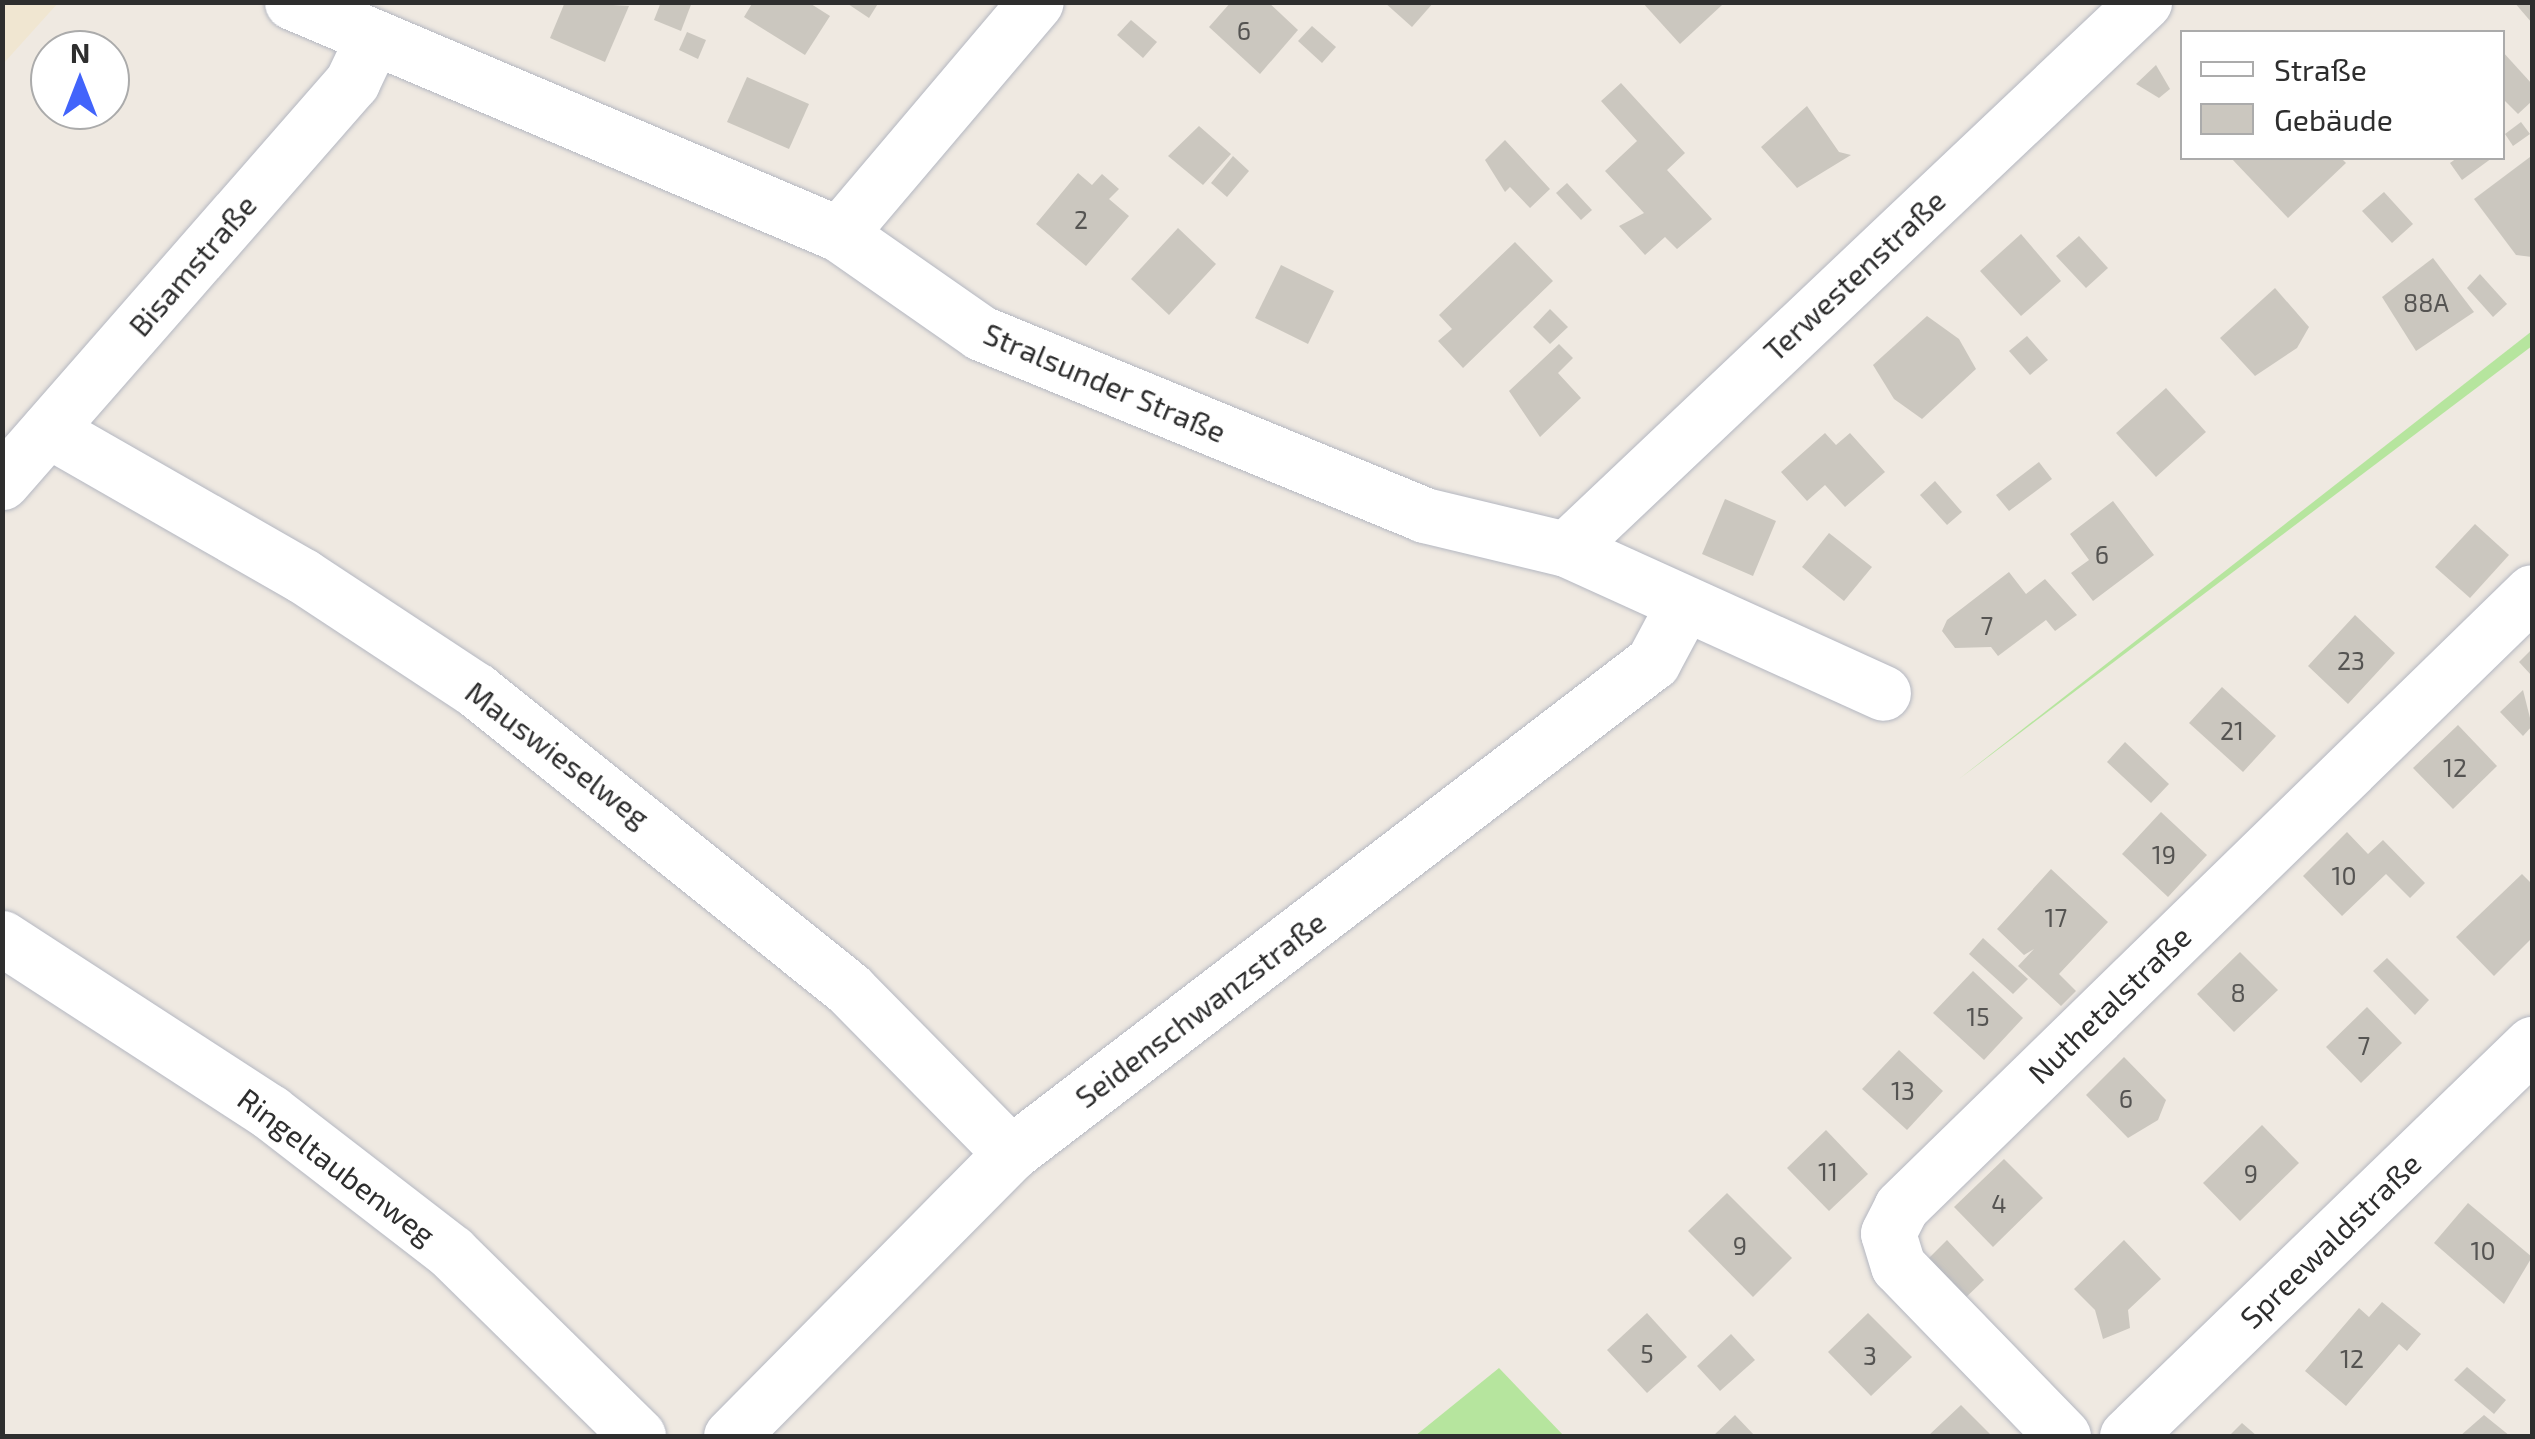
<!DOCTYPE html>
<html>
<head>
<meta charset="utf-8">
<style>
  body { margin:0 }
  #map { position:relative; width:2535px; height:1439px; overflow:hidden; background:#efe9e1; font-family:"Exo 2",sans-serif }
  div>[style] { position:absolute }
  .education>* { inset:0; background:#f0e6d1 }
  .green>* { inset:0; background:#b6e59e }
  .building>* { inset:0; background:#cbc7bf }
  .roads { filter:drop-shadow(0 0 2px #b4b7c1) drop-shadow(0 0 2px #b4b7c1) }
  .minor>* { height:55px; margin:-27.5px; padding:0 27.5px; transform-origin:27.5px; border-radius:27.5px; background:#fff }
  span { translate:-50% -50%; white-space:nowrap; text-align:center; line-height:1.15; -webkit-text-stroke:9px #fff; paint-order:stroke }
  .number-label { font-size:25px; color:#555452 }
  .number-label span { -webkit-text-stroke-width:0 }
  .street-label { font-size:30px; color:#2e2e2e }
  .frame { position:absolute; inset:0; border:5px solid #2e2e2e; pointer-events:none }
  .legend { position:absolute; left:2180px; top:30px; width:325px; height:130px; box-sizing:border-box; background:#fff; border:2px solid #ababab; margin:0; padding:12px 18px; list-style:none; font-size:30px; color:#2e2e2e }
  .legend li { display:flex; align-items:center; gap:20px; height:50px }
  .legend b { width:50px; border:2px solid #ababab }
  .north { position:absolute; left:30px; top:30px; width:100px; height:100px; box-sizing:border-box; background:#fff; border:2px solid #ababab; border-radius:50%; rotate:0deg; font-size:28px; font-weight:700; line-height:40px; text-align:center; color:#2e2e2e }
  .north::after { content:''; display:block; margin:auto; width:35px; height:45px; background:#4264fb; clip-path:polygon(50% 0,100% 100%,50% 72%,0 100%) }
</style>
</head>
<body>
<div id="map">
  <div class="education">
    <div style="clip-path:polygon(3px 2px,58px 3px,3px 64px,2px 3px)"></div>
  </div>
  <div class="green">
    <div style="clip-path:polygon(2532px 331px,2532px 346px,1959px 779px)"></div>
    <div style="clip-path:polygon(1499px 1368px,1564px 1436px,1415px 1436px)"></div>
  </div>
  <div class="building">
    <div style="clip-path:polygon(565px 2px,629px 6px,605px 62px,550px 38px)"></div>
    <div style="clip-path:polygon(661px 2px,692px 2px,681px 31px,654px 20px)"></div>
    <div style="clip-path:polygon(753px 2px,808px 2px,830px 16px,805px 55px,744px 17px)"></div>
    <div style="clip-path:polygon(845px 2px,879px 2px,869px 18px)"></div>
    <div style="clip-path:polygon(1231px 2px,1268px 2px,1298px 30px,1260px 74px,1209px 27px)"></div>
    <div style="clip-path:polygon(1384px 2px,1434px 2px,1412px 27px)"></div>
    <div style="clip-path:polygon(1642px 2px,1720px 2px,1722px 5px,1680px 44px)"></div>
    <div style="clip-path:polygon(2514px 2px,2532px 2px,2532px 23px)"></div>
    <div style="clip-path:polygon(1131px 20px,1157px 42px,1143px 58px,1117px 35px)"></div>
    <div style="clip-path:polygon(1312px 26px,1336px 47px,1322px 63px,1298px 41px)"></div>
    <div style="clip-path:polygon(687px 32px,706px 40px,698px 59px,679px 50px)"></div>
    <div style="clip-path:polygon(2502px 51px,2532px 84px,2532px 101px,2518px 114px,2502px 98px)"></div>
    <div style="clip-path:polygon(2156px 65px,2170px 89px,2159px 98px,2136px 84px)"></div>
    <div style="clip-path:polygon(747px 77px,809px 104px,789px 149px,727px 122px)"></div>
    <div style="clip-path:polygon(1621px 83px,1685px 153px,1667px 170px,1712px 219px,1677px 249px,1665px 237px,1645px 255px,1619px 226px,1644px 213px,1605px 171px,1637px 141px,1601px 101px)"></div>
    <div style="clip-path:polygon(1807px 106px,1839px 152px,1851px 155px,1797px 188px,1761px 147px)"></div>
    <div style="clip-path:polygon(2521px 122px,2530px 134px,2513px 146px,2505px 134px)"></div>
    <div style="clip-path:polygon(1199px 126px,1231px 154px,1203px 185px,1168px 156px)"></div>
    <div style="clip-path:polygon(1505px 140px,1550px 189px,1530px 208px,1510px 187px,1505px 192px,1485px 160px)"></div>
    <div style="clip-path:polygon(1233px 156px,1249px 171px,1227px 197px,1211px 183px)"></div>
    <div style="clip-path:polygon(2530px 157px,2532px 160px,2532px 257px,2516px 255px,2474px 199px)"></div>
    <div style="clip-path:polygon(2231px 158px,2341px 158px,2346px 163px,2288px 218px)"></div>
    <div style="clip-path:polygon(2457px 158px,2492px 158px,2462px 180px,2450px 163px)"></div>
    <div style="clip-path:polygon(1078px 173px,1092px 185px,1102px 174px,1119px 189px,1109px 199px,1129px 216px,1086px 266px,1036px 224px)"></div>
    <div style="clip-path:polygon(1567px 183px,1592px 210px,1581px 220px,1556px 193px)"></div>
    <div style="clip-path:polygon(2384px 192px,2413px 224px,2392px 243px,2362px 211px)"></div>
    <div style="clip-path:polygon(1178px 228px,1216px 264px,1169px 315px,1131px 279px)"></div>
    <div style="clip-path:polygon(2021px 234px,2061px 281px,2021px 316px,1980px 271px)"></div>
    <div style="clip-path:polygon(2079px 236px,2108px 268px,2086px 288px,2056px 256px)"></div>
    <div style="clip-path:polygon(1515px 242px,1553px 281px,1463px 368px,1438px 341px,1452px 329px,1439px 315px)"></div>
    <div style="clip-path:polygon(2433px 258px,2474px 312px,2416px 351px,2382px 297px)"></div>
    <div style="clip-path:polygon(1281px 265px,1334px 291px,1308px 344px,1255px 318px)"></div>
    <div style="clip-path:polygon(2480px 274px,2507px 304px,2493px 317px,2467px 288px)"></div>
    <div style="clip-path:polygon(2275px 288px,2309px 327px,2297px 348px,2255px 376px,2220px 338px)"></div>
    <div style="clip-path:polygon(1550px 309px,1568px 327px,1550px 344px,1533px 327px)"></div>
    <div style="clip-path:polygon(1927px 316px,1959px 339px,1976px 369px,1922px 419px,1894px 399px,1873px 365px)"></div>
    <div style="clip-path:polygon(2027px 336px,2048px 360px,2030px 375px,2009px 351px)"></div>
    <div style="clip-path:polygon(1559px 344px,1573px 358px,1558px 373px,1581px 398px,1540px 437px,1509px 391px)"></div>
    <div style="clip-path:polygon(2166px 388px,2206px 432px,2156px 477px,2116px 433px)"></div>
    <div style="clip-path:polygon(1825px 433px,1836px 445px,1850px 433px,1885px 472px,1845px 507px,1825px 485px,1807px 501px,1781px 472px)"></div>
    <div style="clip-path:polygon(2039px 462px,2052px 479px,2009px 511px,1996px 495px)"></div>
    <div style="clip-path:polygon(1935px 481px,1962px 512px,1947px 525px,1920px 495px)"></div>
    <div style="clip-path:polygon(1725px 499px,1776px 521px,1753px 576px,1702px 554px)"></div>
    <div style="clip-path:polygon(2113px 501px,2154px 555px,2093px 601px,2071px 573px,2089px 560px,2070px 534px)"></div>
    <div style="clip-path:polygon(2475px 524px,2509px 555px,2470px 598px,2435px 567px)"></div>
    <div style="clip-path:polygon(1829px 533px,1872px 567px,1844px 601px,1802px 567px)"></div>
    <div style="clip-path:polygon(2009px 572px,2026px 594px,2045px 579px,2077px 615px,2055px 631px,2046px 620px,1998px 656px,1991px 647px,1955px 648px,1942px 631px,1947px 620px)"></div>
    <div style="clip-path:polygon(2355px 615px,2395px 653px,2348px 704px,2308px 666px)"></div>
    <div style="clip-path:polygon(2532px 649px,2532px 676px,2519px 662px)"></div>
    <div style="clip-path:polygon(2222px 687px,2276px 736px,2243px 772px,2189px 723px)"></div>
    <div style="clip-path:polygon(2523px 690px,2532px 726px,2523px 736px,2500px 712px)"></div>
    <div style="clip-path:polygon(2458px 725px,2497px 766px,2453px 809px,2413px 768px)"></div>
    <div style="clip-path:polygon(2125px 742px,2169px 784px,2151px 803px,2107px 762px)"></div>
    <div style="clip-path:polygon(2161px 812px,2207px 855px,2168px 897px,2122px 854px)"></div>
    <div style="clip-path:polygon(2347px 832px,2368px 854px,2383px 840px,2425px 883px,2410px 898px,2386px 874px,2342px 916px,2303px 876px)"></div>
    <div style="clip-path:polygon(2051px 869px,2108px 922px,2059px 974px,2076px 991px,2061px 1006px,2018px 966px,2034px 949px,2024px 955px,1997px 929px)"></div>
    <div style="clip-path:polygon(2522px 874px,2532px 884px,2532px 938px,2494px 976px,2456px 937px)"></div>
    <div style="clip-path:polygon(1983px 938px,2028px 979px,2013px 994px,1969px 954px)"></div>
    <div style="clip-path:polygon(2240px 952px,2278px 990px,2234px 1032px,2197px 994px)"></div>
    <div style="clip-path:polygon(2387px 958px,2429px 1000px,2415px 1015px,2373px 971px)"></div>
    <div style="clip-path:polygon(1973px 971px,2023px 1018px,1984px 1060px,1933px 1013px)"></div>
    <div style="clip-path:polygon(2367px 1007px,2402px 1043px,2361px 1083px,2326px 1047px)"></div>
    <div style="clip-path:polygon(1899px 1050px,1943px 1091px,1907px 1130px,1862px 1089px)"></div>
    <div style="clip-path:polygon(2124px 1057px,2166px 1100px,2158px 1120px,2128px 1138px,2086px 1095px)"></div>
    <div style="clip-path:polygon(2262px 1125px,2299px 1163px,2240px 1221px,2203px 1183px)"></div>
    <div style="clip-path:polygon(1826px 1130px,1868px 1174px,1829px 1211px,1787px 1168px)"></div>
    <div style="clip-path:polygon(2004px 1159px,2043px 1198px,1993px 1247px,1954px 1207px)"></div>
    <div style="clip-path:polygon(1727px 1193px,1792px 1258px,1753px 1297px,1688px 1231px)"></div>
    <div style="clip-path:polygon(2468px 1203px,2532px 1257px,2504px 1304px,2434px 1243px)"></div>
    <div style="clip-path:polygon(1947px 1240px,1984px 1280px,1960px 1303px,1923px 1264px)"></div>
    <div style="clip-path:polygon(2124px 1240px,2161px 1279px,2128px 1310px,2130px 1328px,2103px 1339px,2095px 1310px,2074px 1289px)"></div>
    <div style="clip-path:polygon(2382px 1302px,2421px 1334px,2407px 1351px,2399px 1344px,2346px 1406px,2305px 1371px,2359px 1308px,2369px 1317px)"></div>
    <div style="clip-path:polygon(1647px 1313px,1687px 1357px,1647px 1393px,1607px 1350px)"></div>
    <div style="clip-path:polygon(1868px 1313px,1912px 1357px,1871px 1396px,1828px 1352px)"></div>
    <div style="clip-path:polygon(1731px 1334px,1755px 1360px,1720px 1391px,1697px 1366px)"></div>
    <div style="clip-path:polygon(2467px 1367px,2506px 1400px,2494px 1414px,2454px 1380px)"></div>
    <div style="clip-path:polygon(1961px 1405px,1992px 1436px,1928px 1436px)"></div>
    <div style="clip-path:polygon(1735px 1415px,1755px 1436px,1713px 1436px)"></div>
    <div style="clip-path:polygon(2484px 1415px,2510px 1436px,2460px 1436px)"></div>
    <div style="clip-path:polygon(2242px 1423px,2257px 1436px,2229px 1436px)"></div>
  </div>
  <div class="roads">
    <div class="minor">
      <div style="left:292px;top:2px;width:594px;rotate:22.98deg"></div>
      <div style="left:839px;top:234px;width:173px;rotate:34.9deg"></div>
      <div style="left:981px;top:333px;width:479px;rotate:22.3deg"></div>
      <div style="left:1424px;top:515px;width:146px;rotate:13.5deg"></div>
      <div style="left:1566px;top:549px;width:348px;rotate:24.4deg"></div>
      <div style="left:839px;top:234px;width:304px;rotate:-49.7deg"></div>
      <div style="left:48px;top:430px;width:294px;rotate:29.8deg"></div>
      <div style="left:303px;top:576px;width:207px;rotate:33.4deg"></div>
      <div style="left:476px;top:690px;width:478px;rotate:38.7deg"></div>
      <div style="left:849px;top:989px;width:231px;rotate:45.4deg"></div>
      <div style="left:2px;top:482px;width:532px;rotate:-48.81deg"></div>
      <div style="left:352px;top:82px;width:44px;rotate:-64.6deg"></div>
      <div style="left:1566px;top:549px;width:796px;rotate:-43.42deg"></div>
      <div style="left:2px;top:938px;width:320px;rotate:33deg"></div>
      <div style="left:270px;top:1112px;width:229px;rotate:37.7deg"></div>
      <div style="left:451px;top:1252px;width:262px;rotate:44.5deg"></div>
      <div style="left:731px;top:1436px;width:398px;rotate:-45.3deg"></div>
      <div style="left:1011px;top:1153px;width:808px;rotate:-37.41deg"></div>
      <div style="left:1653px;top:662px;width:64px;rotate:-61.8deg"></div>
      <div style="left:2063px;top:1436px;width:237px;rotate:-134.1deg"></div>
      <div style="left:1898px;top:1266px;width:34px;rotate:-107deg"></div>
      <div style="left:1888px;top:1233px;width:29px;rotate:-63deg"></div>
      <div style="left:1901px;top:1207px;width:881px;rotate:-44.26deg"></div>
      <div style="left:2127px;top:1436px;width:564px;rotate:-44.07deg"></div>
    </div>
  </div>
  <div class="number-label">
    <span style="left:1244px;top:30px">6</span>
    <span style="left:1081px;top:219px">2</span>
    <span style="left:2426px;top:302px">88A</span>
    <span style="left:2102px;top:554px">6</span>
    <span style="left:1987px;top:625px">7</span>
    <span style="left:2351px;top:660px">23</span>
    <span style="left:2232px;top:730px">21</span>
    <span style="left:2455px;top:767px">12</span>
    <span style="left:2164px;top:854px">19</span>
    <span style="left:2344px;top:875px">10</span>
    <span style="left:2056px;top:917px">17</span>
    <span style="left:2238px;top:992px">8</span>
    <span style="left:1978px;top:1016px">15</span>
    <span style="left:2364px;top:1045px">7</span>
    <span style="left:1903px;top:1090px">13</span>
    <span style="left:2126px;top:1098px">6</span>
    <span style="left:1828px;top:1171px">11</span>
    <span style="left:2251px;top:1173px">9</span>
    <span style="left:1999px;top:1203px">4</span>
    <span style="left:1740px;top:1245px">9</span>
    <span style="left:2483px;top:1250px">10</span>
    <span style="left:1647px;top:1353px">5</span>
    <span style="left:1870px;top:1355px">3</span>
    <span style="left:2352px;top:1358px">12</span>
  </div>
  <div class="street-label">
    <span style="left:192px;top:265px;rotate:-49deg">Bisamstraße</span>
    <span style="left:1854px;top:275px;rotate:-43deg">Terwestenstraße</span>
    <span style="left:1105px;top:382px;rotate:23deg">Stralsunder Straße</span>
    <span style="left:558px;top:754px;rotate:37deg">Mauswieselweg</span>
    <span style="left:2109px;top:1004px;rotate:-44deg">Nuthetalstraße</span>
    <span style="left:1200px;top:1009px;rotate:-37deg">Seidenschwanzstraße</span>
    <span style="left:337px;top:1166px;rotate:37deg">Ringeltaubenweg</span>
    <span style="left:2330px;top:1240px;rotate:-44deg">Spreewaldstraße</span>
  </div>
  <div class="frame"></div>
  <ul class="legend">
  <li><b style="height:12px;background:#fff"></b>Straße</li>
  <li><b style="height:28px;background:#cbc7bf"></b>Gebäude</li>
  </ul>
  <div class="north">N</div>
</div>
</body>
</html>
